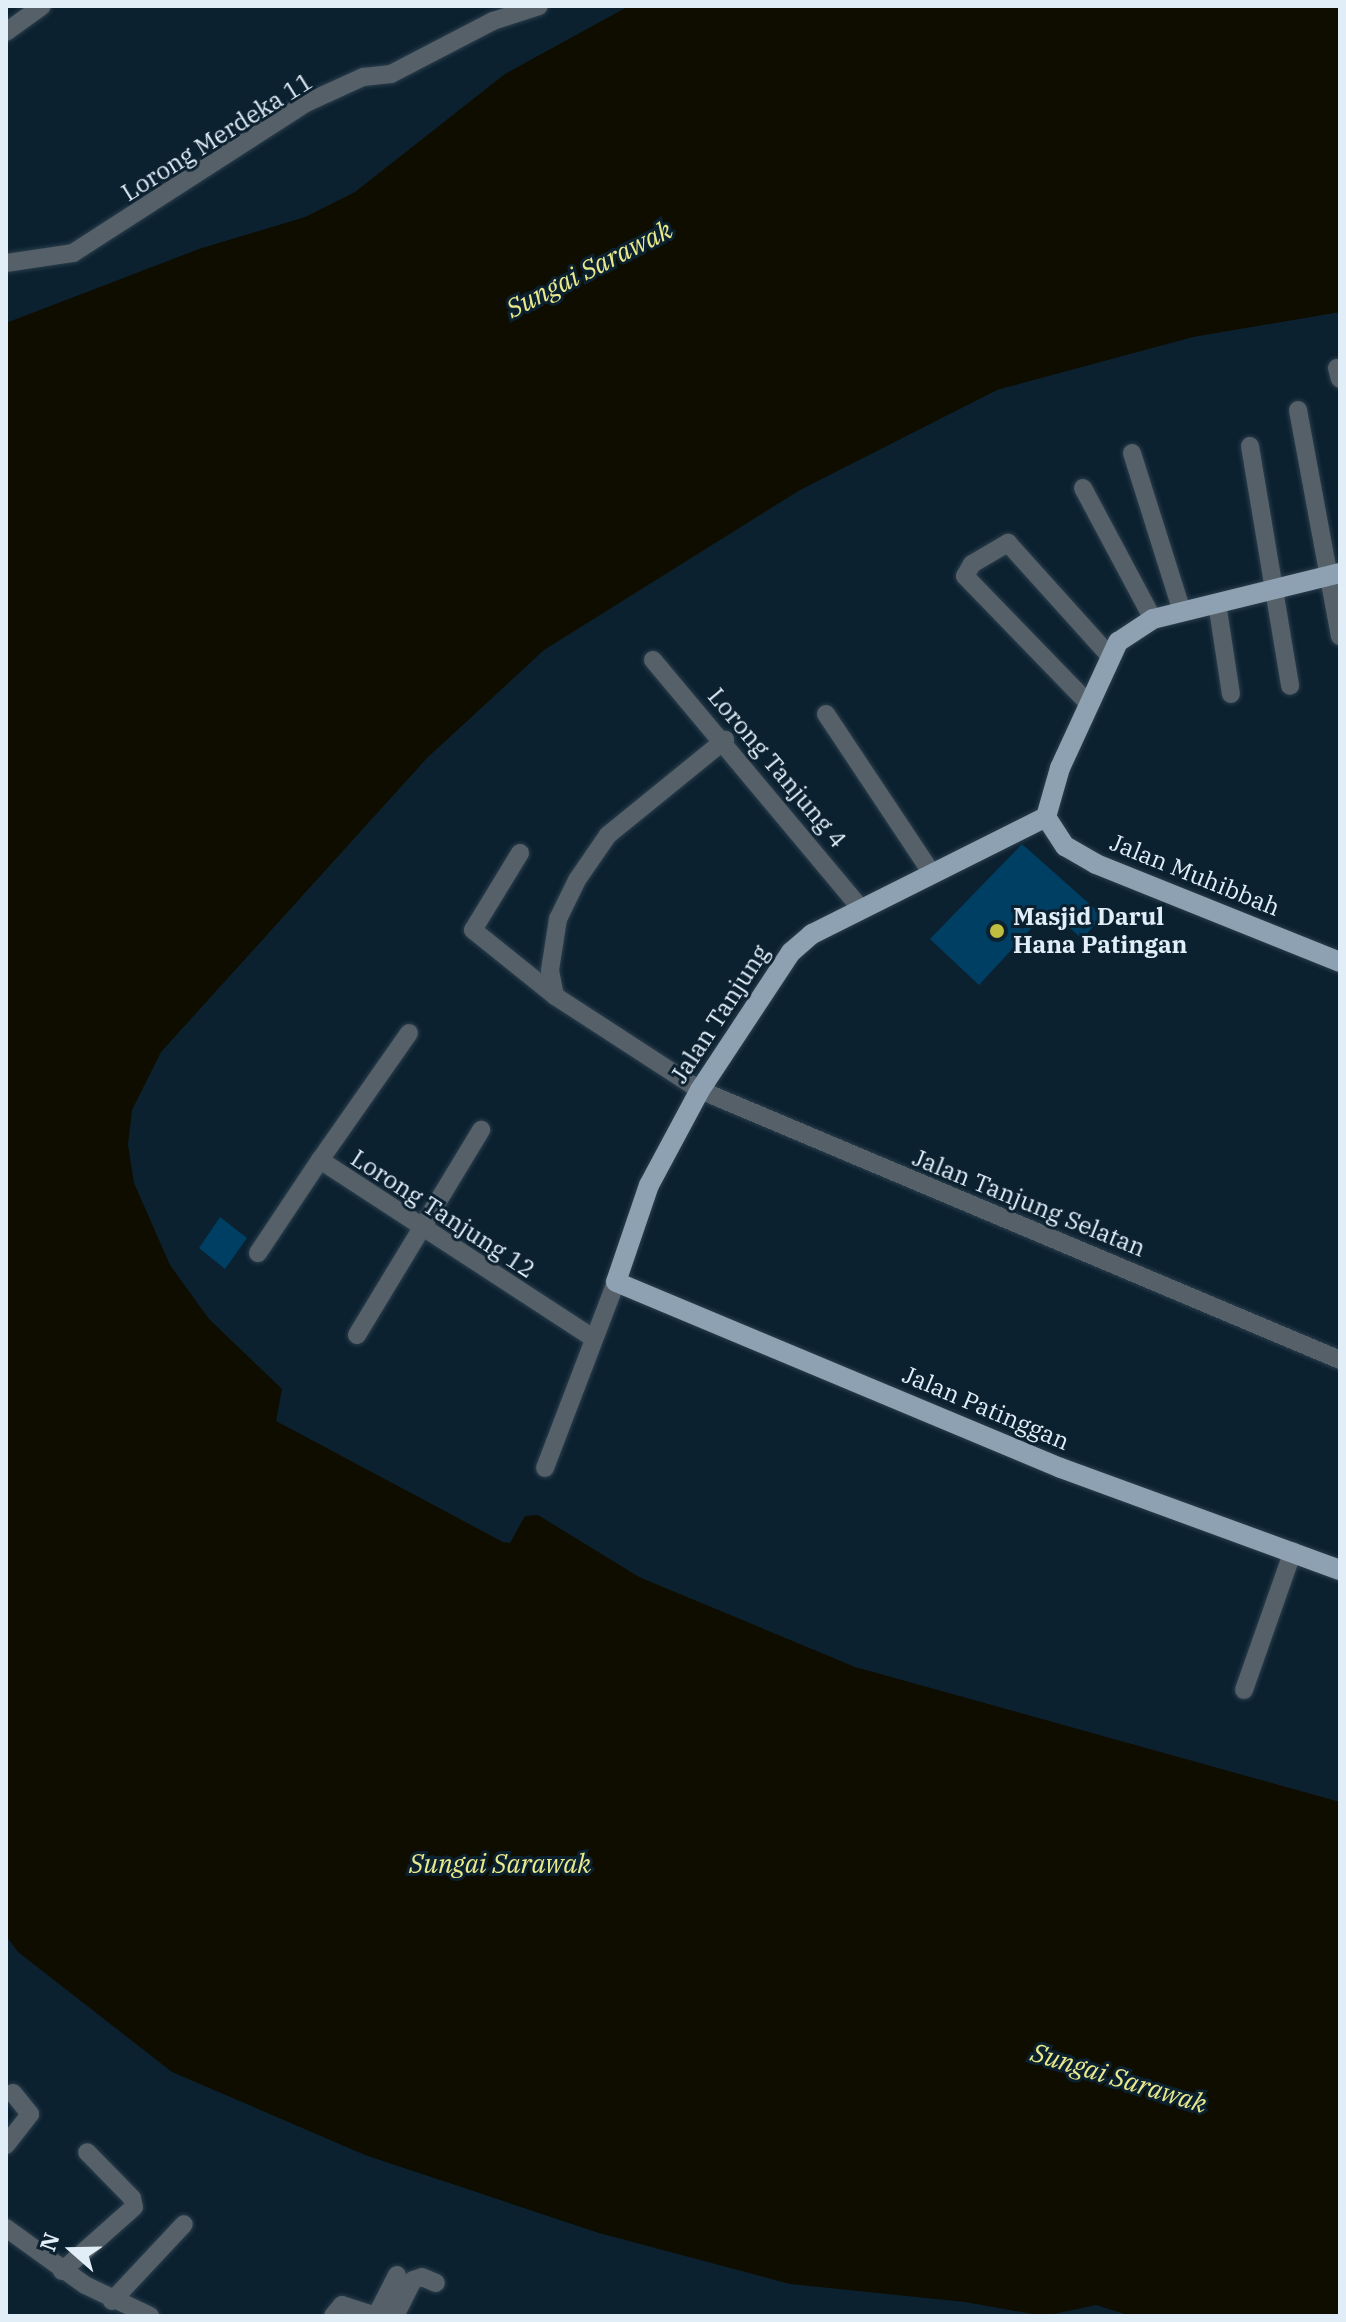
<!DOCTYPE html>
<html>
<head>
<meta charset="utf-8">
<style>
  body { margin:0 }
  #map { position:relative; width:1346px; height:2322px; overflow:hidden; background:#0c2130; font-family:"IBM Plex Serif",serif }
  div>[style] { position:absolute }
  .water>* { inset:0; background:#0e0d00 }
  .building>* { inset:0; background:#003f64 }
  .roads { filter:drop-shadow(0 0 2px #2a3e4c) drop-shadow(0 0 2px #2a3e4c) }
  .minor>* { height:18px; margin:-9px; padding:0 9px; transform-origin:9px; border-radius:9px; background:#566068 }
  .major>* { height:20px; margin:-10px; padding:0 10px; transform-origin:10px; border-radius:10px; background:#8da1b2 }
  .dots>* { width:22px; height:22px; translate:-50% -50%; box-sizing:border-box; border:4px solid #0c2130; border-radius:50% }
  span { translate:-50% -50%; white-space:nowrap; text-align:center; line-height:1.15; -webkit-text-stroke:6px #0c2130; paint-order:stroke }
  .street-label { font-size:24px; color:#e1eef8 }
  .poi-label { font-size:24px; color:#e1eef8; font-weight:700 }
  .left { translate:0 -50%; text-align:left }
  .water-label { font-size:26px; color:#eaea8c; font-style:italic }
  .frame { position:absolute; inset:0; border:8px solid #e1eef8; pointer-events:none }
  .north { position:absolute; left:32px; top:2210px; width:80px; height:80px; -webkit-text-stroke:6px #0c2130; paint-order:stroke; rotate:290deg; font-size:22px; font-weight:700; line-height:32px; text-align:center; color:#e1eef8 }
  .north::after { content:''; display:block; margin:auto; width:28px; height:36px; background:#e1eef8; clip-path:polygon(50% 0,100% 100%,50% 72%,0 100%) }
</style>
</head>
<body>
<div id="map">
  <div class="water">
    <div style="clip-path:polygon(629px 6px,1340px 6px,1340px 312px,1193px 337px,997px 390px,800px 490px,544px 650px,427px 758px,161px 1052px,132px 1110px,128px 1145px,134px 1183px,170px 1265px,209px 1319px,282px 1389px,276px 1421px,503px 1542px,510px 1543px,525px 1516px,538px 1515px,639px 1577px,855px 1667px,1340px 1802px,1340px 2316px,1131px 2316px,1096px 2305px,1044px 2316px,965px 2302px,790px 2284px,599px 2233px,365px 2155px,172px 2072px,18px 1952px,6px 1936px,6px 323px,199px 249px,305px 217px,355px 192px,505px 74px)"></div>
  </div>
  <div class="building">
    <div style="clip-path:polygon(1022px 844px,1103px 916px,1082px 939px,1049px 909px,979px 985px,930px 939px)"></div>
    <div style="clip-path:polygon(220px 1217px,247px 1238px,225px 1269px,199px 1248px)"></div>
  </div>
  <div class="roads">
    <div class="minor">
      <div style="left:6px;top:32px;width:44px;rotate:-35.8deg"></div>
      <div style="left:6px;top:263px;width:68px;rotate:-8.5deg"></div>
      <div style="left:73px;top:253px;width:277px;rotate:-32.8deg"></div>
      <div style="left:306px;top:103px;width:63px;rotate:-24.5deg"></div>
      <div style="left:363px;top:77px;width:28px;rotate:-6deg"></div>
      <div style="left:391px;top:74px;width:115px;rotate:-27.5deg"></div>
      <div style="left:493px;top:21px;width:48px;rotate:-18.1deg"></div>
      <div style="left:1337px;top:368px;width:11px;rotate:75deg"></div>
      <div style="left:1298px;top:410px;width:230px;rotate:79.5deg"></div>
      <div style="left:1250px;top:446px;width:243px;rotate:80.5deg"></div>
      <div style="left:1132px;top:453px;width:167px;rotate:72.5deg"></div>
      <div style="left:1083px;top:488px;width:149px;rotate:61.9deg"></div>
      <div style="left:1217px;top:603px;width:92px;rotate:81.3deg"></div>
      <div style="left:653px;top:660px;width:324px;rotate:50.1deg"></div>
      <div style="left:1087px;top:702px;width:175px;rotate:-134.1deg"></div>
      <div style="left:965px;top:576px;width:14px;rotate:-60deg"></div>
      <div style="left:972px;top:564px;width:42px;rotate:-30.3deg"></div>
      <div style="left:1008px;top:543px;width:149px;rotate:48deg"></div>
      <div style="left:826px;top:714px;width:190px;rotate:56.4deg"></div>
      <div style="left:520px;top:853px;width:90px;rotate:121.4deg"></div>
      <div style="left:473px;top:930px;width:105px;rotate:38.8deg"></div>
      <div style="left:555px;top:996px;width:173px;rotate:33deg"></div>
      <div style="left:700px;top:1090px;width:695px;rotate:22.87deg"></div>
      <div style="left:555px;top:996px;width:26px;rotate:-101deg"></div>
      <div style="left:550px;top:970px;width:52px;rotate:-81.1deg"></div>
      <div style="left:558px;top:919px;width:43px;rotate:-64deg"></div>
      <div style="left:577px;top:880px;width:55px;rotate:-55.4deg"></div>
      <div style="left:608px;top:835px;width:151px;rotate:-39.1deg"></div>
      <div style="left:409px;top:1033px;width:155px;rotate:125deg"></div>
      <div style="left:320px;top:1160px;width:325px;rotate:33.1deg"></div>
      <div style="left:258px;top:1253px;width:112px;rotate:-56.3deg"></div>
      <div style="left:357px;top:1335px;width:240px;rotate:-58.8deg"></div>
      <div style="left:545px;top:1468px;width:199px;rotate:-69.1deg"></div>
      <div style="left:1244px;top:1690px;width:147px;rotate:-70.6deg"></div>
      <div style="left:6px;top:2145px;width:39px;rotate:-52deg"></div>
      <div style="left:30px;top:2114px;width:27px;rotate:-129deg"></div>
      <div style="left:6px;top:2228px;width:97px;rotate:35.8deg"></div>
      <div style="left:85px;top:2285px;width:72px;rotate:25.5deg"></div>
      <div style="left:62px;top:2271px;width:96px;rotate:-41.6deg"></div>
      <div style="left:134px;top:2207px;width:9px;rotate:-103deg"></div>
      <div style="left:132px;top:2198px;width:64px;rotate:-134.4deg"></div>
      <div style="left:112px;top:2301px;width:105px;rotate:-46.9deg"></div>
      <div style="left:333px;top:2316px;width:14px;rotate:-51deg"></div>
      <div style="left:342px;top:2305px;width:36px;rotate:18deg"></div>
      <div style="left:376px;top:2316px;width:46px;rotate:-62.9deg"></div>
      <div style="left:395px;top:2316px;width:40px;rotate:-63.4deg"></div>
      <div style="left:413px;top:2280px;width:9px;rotate:-18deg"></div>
      <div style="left:422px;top:2277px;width:15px;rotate:23deg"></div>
    </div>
    <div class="major">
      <div style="left:1046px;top:817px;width:262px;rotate:153.4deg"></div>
      <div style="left:812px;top:934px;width:28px;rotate:139deg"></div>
      <div style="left:791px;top:952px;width:165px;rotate:123.4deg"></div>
      <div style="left:700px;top:1090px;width:108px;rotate:118.2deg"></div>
      <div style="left:649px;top:1185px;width:102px;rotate:108.8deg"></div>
      <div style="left:616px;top:1282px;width:482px;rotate:22.7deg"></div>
      <div style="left:1061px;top:1468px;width:297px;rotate:20.1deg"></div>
      <div style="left:1046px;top:817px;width:51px;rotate:-74.1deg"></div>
      <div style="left:1060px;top:768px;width:139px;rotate:-65.3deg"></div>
      <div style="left:1118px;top:642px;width:42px;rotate:-33.3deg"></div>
      <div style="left:1153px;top:619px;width:193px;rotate:-13.8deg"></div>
      <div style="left:1046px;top:817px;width:35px;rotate:57deg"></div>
      <div style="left:1065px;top:846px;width:36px;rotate:30deg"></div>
      <div style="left:1096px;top:864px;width:263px;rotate:21.9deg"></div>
    </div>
  </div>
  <div class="dots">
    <div style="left:997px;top:931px;background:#c0be41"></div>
  </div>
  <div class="street-label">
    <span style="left:217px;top:137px;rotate:-32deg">Lorong Merdeka 11</span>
    <span style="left:777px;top:768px;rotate:50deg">Lorong Tanjung 4</span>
    <span style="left:1195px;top:875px;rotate:22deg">Jalan Muhibbah</span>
    <span style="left:720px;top:1014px;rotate:-57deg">Jalan Tanjung</span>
    <span style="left:1029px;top:1203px;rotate:22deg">Jalan Tanjung Selatan</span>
    <span style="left:443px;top:1214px;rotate:33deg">Lorong Tanjung 12</span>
    <span style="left:986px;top:1408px;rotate:23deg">Jalan Patinggan</span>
  </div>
  <div class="poi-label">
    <span class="left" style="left:1013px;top:931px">Masjid Darul<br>Hana Patingan</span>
  </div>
  <div class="water-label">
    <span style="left:589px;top:269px;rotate:-27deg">Sungai Sarawak</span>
    <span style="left:500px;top:1864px">Sungai Sarawak</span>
    <span style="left:1119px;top:2078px;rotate:17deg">Sungai Sarawak</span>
  </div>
  <div class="frame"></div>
  <div class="north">N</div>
</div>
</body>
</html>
